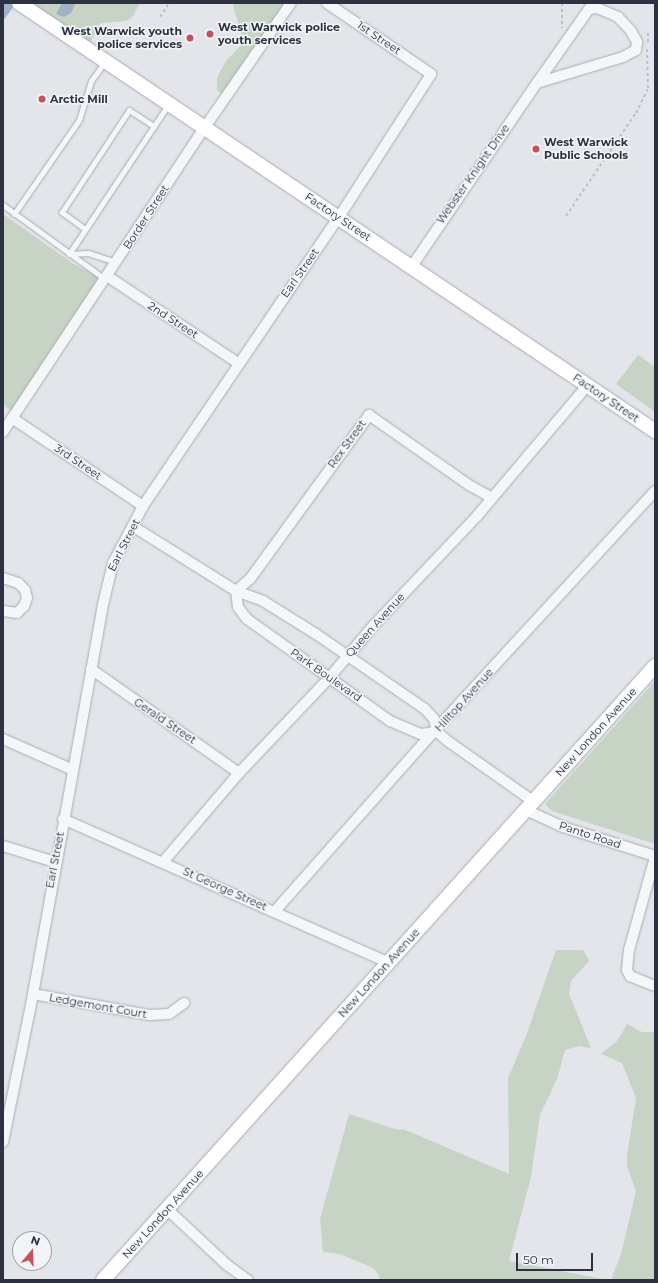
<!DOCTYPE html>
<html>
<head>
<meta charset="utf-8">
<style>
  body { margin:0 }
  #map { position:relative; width:658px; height:1283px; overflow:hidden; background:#e3e5ea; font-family:Montserrat,sans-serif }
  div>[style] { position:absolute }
  .green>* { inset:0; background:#c7d3c5 }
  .water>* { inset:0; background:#a1b1c7 }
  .path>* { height:2px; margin-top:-1px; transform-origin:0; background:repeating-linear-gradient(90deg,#bdbfc5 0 3px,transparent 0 6px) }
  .roads { filter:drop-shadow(0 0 1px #a8acb4) drop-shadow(0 0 1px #a8acb4) }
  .lane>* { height:5px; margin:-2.5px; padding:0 2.5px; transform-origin:2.5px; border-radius:2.5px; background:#f5f6f8 }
  .street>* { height:10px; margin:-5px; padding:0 5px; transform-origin:5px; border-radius:5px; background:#f5f6f8 }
  .secondary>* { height:14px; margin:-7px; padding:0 7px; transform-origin:7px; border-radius:7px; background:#fff }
  .dots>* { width:11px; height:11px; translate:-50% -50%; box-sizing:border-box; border:2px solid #f2f4f7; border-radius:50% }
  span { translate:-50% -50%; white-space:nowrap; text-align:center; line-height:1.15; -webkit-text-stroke:3px #f2f4f7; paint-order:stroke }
  .poi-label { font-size:11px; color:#2c3241; font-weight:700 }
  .left { translate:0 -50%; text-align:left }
  .right { translate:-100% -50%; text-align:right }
  .street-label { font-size:11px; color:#2c3241 }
  .frame { position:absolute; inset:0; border:4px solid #2c3241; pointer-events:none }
  .north { position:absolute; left:12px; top:1231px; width:40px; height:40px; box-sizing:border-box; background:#f2f4f7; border:1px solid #a3a6ae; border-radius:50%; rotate:19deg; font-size:11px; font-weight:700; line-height:16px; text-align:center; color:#2c3241 }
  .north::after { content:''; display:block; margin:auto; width:14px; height:18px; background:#c4535d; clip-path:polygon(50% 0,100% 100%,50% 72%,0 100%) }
  .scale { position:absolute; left:516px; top:1253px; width:77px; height:18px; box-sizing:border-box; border:2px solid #2c3241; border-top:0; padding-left:5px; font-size:12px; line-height:14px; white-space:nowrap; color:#2c3241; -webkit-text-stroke:3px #f2f4f7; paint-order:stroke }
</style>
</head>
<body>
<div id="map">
  <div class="green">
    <div style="clip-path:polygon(16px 3px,62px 3px,56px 14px,71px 13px,76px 3px,140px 3px,133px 16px,126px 21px,101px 23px,85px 51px)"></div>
    <div style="clip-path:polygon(235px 3px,291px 3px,228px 98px,217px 90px,217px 78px,226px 61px,244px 42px,233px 6px)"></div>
    <div style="clip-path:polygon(3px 214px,72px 263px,102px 279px,14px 413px,3px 404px)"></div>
    <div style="clip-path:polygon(638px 355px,655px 367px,655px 412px,616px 384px)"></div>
    <div style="clip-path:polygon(655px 681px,655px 844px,552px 811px,545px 804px)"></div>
    <div style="clip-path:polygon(556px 950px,583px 950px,589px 961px,571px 981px,569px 994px,591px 1048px,579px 1046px,565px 1050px,557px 1079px,540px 1115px,531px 1177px,509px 1261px,608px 1280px,379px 1280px,379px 1275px,373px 1268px,340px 1254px,323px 1252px,320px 1219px,349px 1114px,398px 1130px,403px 1129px,509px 1174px,508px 1078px,526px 1036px)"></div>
    <div style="clip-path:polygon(627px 1024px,642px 1032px,655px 1032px,655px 1280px,611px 1280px,621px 1254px,636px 1191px,627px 1166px,627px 1156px,636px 1098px,622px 1063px,601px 1054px,617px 1041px)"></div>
  </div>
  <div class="water">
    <div style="clip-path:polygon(3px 3px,16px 3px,3px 21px)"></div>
    <div style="clip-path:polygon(62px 3px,76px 3px,71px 13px,64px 17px,56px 14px)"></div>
  </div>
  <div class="path">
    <div style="left:562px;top:3px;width:25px;rotate:90deg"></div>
    <div style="left:160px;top:17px;width:17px;rotate:-57deg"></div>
    <div style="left:648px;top:42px;width:9px;rotate:-90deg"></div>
    <div style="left:566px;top:216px;width:125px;rotate:-55.8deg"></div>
    <div style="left:636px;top:113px;width:28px;rotate:-64deg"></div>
    <div style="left:648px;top:88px;width:40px;rotate:-91.4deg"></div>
  </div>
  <div class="roads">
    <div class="lane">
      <div style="left:3px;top:205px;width:126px;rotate:36deg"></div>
      <div style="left:14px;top:214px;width:114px;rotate:-55.3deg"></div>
      <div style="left:79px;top:120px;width:41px;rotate:-72.9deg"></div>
      <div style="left:91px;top:81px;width:24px;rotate:-54deg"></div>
      <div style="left:85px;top:229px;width:29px;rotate:-144deg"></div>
      <div style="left:62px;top:212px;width:122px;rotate:-56.7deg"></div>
      <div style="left:129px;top:110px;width:30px;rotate:33deg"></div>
      <div style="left:69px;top:254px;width:179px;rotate:-56.4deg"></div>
      <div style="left:69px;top:254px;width:19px;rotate:-3deg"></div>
      <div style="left:88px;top:253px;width:29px;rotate:18deg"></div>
    </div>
    <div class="street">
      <div style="left:597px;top:8px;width:23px;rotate:23deg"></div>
      <div style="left:618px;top:17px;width:19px;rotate:47deg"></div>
      <div style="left:631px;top:31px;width:13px;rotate:61deg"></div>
      <div style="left:637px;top:42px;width:8px;rotate:97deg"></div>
      <div style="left:636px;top:50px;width:15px;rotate:152deg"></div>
      <div style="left:623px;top:57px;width:90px;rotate:163.2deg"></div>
      <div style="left:537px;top:83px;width:90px;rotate:-54.9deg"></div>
      <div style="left:589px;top:9px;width:8px;rotate:-7deg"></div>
      <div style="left:412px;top:266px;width:222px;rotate:-55.7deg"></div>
      <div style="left:107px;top:276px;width:157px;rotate:33.6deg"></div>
      <div style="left:12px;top:418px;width:158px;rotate:33.9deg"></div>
      <div style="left:3px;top:432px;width:366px;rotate:-56.5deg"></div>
      <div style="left:205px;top:127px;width:151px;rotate:-55.3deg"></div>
      <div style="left:134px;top:527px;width:120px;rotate:32.1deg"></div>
      <div style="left:236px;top:591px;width:29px;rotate:20deg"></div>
      <div style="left:263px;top:601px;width:62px;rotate:31.9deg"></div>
      <div style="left:316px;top:634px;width:132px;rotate:34.5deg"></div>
      <div style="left:425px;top:709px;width:13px;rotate:48deg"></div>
      <div style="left:434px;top:719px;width:13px;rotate:77deg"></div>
      <div style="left:437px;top:732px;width:16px;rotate:40deg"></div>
      <div style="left:449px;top:742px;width:104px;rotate:35.2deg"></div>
      <div style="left:3px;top:578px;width:16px;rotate:18deg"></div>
      <div style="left:18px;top:583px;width:10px;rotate:45deg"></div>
      <div style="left:25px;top:590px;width:8px;rotate:76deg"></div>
      <div style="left:27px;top:598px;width:9px;rotate:111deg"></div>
      <div style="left:24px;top:606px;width:10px;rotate:135deg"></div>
      <div style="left:17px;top:613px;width:14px;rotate:-172deg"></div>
      <div style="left:236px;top:591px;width:18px;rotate:-41deg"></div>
      <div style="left:250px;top:579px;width:203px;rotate:-54deg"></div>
      <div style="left:369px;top:415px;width:122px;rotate:35deg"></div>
      <div style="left:469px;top:485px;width:26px;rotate:29deg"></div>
      <div style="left:236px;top:591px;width:16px;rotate:83deg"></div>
      <div style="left:238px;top:607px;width:15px;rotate:53deg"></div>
      <div style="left:247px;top:619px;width:176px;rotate:35.5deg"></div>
      <div style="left:390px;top:721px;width:34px;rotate:23deg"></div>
      <div style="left:421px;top:734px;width:16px;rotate:-7deg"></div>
      <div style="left:91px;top:669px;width:181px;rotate:35.1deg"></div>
      <div style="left:3px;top:739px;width:77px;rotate:23.9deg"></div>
      <div style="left:526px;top:810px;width:41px;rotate:24.7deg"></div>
      <div style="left:563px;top:827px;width:96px;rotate:17.5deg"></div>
      <div style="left:63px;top:819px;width:354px;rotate:23.8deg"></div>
      <div style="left:3px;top:846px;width:54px;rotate:17.1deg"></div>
      <div style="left:655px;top:857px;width:97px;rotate:105.6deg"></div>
      <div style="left:629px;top:950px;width:20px;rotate:96deg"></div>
      <div style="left:627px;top:970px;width:7px;rotate:63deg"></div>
      <div style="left:630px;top:976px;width:27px;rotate:22deg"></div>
      <div style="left:163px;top:862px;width:117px;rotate:-49.5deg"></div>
      <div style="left:239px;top:773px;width:132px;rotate:-46.5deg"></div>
      <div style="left:330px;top:677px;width:68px;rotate:-49.8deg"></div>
      <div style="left:374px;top:625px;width:150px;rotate:-46.6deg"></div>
      <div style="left:477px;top:516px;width:170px;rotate:-49.8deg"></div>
      <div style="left:275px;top:911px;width:230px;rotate:-48.5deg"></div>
      <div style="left:427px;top:739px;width:337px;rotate:-47.4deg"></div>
      <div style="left:33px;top:994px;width:119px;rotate:10.2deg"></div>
      <div style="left:150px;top:1015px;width:19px;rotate:-3deg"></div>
      <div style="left:169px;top:1014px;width:19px;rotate:-36deg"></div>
      <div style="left:3px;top:1142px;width:151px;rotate:-78.5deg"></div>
      <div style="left:33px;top:994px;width:391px;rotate:-79.8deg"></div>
      <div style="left:102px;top:609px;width:47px;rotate:-76.6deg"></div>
      <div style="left:113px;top:563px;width:64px;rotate:-62.2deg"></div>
      <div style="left:143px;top:506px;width:349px;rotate:-55.9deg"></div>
      <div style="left:339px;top:217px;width:170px;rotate:-57.2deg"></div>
      <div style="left:431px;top:74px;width:126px;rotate:-145.7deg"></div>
      <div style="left:168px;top:1210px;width:81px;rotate:43deg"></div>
      <div style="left:227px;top:1265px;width:26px;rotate:36deg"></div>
    </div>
    <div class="secondary">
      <div style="left:19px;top:3px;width:767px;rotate:33.94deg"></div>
      <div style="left:103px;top:1280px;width:826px;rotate:-48.04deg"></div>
    </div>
  </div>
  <div class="dots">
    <div style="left:210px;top:34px;background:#c4535d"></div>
    <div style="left:190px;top:38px;background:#c4535d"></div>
    <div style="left:42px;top:99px;background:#c4535d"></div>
    <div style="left:536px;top:149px;background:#c4535d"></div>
  </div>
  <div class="poi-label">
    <span class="left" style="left:218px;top:34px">West Warwick police<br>youth services</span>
    <span class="right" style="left:182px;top:38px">West Warwick youth<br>police services</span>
    <span class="left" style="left:50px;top:99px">Arctic Mill</span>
    <span class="left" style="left:544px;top:149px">West Warwick<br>Public Schools</span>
  </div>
  <div class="street-label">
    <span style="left:379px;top:38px;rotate:34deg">1st Street</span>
    <span style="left:473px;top:174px;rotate:-55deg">Webster Knight Drive</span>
    <span style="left:146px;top:217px;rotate:-57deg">Border Street</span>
    <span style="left:338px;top:217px;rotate:34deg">Factory Street</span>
    <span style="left:300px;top:273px;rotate:-55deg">Earl Street</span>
    <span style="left:173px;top:320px;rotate:33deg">2nd Street</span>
    <span style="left:606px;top:398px;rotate:34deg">Factory Street</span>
    <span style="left:347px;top:444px;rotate:-54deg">Rex Street</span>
    <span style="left:78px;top:462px;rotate:34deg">3rd Street</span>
    <span style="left:124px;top:545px;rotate:-63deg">Earl Street</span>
    <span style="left:375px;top:625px;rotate:-48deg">Queen Avenue</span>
    <span style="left:326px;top:675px;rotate:35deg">Park Boulevard</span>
    <span style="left:464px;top:700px;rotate:-48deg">Hilltop Avenue</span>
    <span style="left:165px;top:721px;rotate:34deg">Gerald Street</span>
    <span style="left:596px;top:732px;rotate:-48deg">New London Avenue</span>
    <span style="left:590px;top:835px;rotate:18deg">Panto Road</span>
    <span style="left:55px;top:860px;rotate:-79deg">Earl Street</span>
    <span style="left:225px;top:889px;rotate:24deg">St George Street</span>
    <span style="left:379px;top:973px;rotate:-48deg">New London Avenue</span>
    <span style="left:98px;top:1006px;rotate:10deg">Ledgemont Court</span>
    <span style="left:163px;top:1214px;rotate:-48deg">New London Avenue</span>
  </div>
  <div class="frame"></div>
  <div class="north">N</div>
  <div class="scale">50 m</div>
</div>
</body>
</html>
